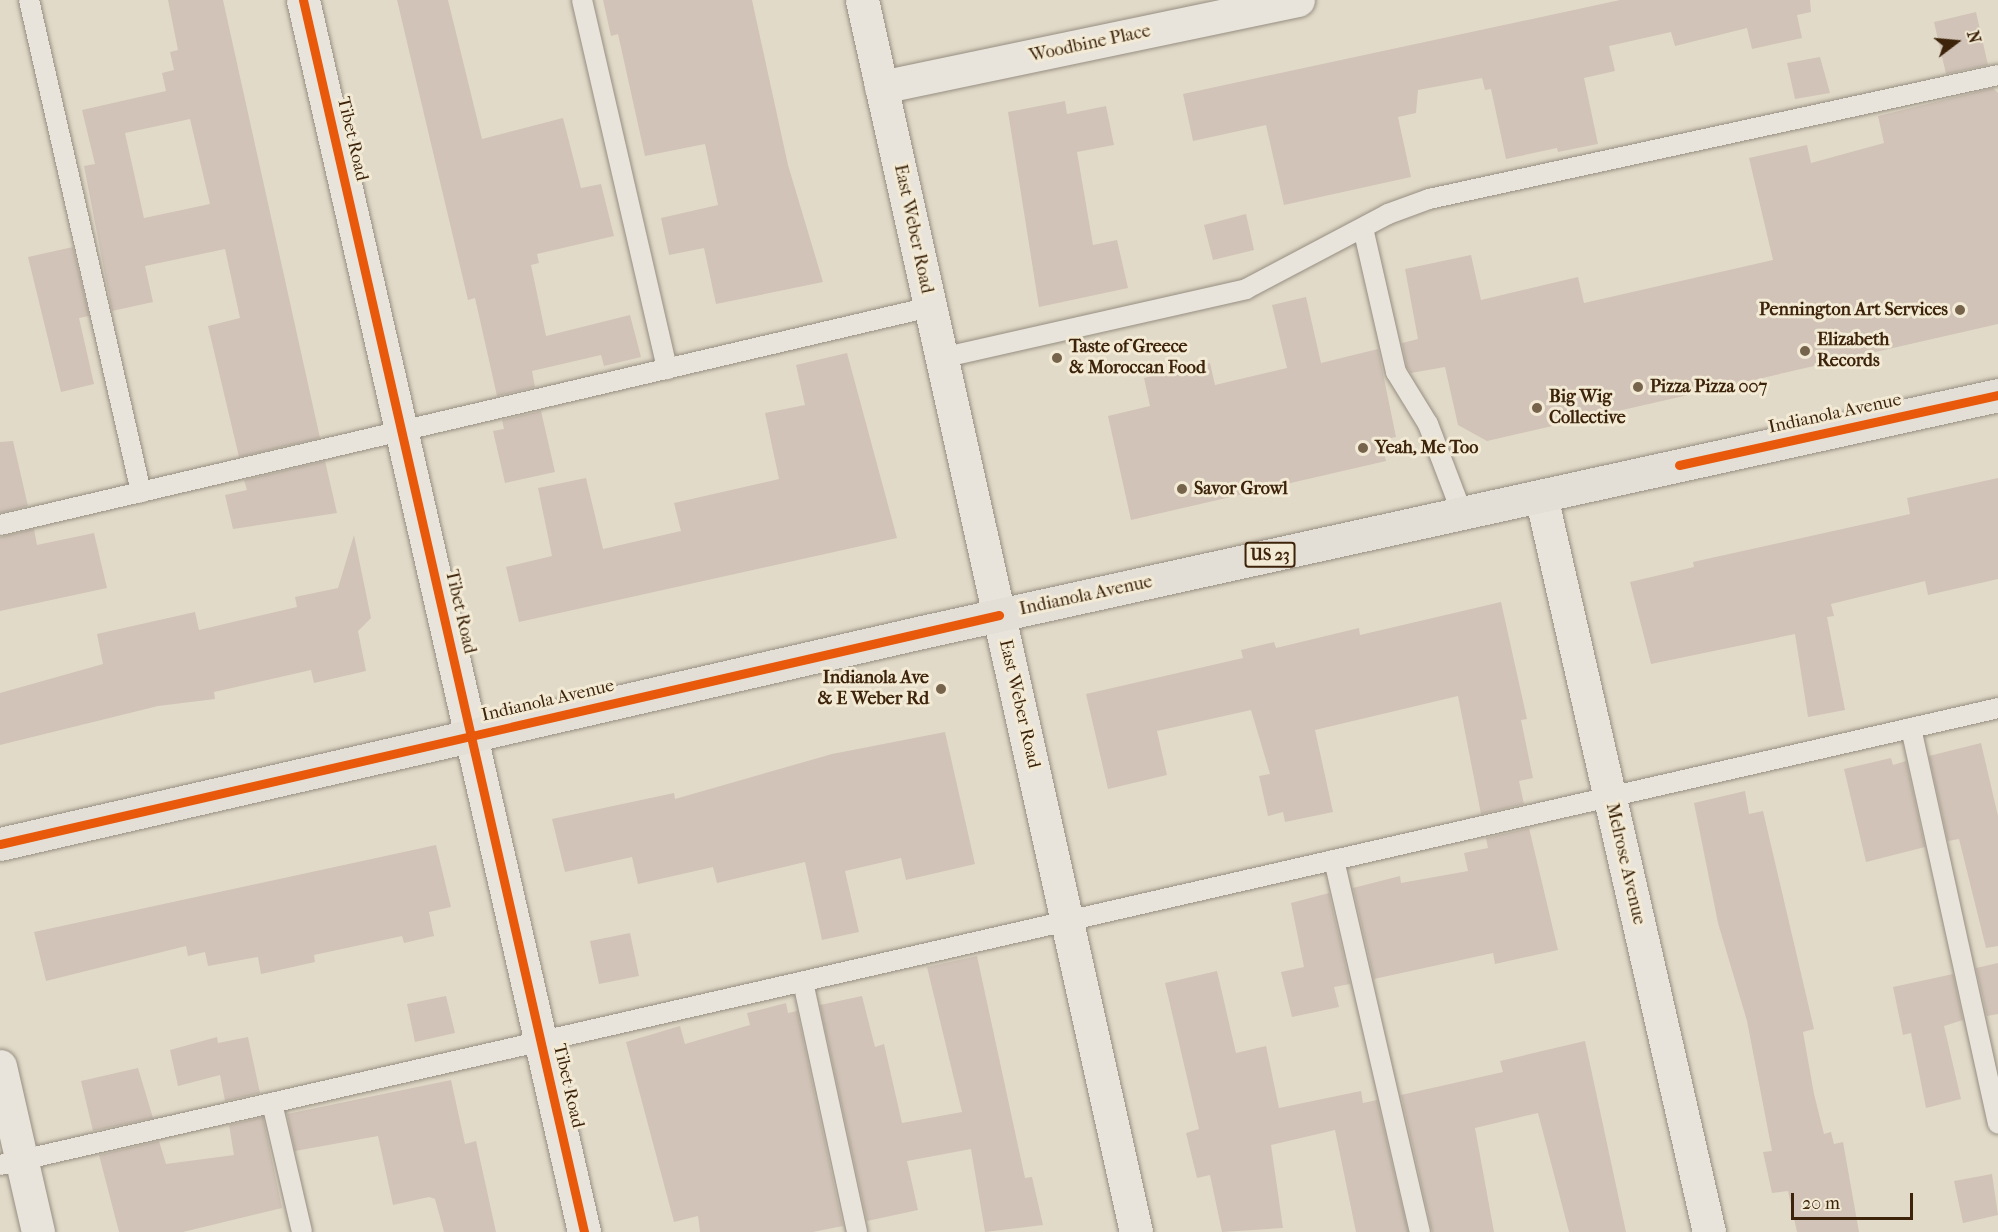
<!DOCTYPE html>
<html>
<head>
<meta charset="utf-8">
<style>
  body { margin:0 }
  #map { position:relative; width:1998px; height:1232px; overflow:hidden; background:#e2dac8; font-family:"IM FELL French Canon",serif }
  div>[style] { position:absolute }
  .building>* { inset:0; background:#d1c3b7 }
  .roads { filter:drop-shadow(0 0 2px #968e81) drop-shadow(0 0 2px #968e81) }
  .service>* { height:20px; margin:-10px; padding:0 10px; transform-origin:10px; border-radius:10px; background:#e8e4dc }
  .minor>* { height:33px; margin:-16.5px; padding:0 16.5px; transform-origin:16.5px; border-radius:16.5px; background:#e8e4dc }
  .tertiary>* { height:33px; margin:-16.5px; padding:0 16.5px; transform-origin:16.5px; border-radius:16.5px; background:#e8e4dc }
  .primary>* { height:33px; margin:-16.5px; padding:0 16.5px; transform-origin:16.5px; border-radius:16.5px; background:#e4dfd6 }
  .cycleway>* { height:9px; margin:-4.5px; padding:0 4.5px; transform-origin:4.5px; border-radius:4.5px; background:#e8590c }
  .dots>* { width:16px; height:16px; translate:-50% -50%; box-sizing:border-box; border:3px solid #f3ead5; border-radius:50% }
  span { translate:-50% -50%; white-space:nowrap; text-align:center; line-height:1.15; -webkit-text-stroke:6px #f3ead5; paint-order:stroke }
  .shield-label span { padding:2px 4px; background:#f3ead5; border:2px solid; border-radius:4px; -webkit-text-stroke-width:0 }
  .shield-label { font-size:16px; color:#3c230a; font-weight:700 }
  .street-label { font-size:18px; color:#3c230a }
  .poi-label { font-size:18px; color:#3c230a; font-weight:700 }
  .right { translate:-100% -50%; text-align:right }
  .left { translate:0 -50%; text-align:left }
  .north { position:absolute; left:1926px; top:12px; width:60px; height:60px; -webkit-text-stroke:4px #f3ead5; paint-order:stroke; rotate:74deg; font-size:16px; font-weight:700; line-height:24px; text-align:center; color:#3c230a }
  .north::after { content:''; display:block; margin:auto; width:21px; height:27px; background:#3c230a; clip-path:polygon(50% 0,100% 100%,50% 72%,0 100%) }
  .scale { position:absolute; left:1791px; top:1193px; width:122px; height:27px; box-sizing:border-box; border:3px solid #3c230a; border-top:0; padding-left:8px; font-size:18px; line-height:21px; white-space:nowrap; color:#3c230a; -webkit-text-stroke:4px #f3ead5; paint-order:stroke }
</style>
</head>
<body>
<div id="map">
  <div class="building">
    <div style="clip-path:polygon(evenodd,168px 0,223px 0,320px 438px,239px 457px,208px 326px,240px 318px,225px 249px,145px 266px,153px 302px,112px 311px,84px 166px,95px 164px,82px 110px,166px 91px,162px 73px,174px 70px,170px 52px,178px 50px,168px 0,190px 119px,210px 204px,144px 218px,125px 133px,190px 119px)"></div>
    <div style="clip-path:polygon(397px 0,448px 0,482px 139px,563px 118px,581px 188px,601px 184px,614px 236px,537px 254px,539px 263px,531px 265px,546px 336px,630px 315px,641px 357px,604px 366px,601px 355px,532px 371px,535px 387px,497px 396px,475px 298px,468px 300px)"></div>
    <div style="clip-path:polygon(603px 0,752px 0,788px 165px,823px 282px,716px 304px,704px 248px,669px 255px,661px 218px,718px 205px,705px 144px,645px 156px,618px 34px,611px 36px)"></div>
    <div style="clip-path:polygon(1620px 0,1810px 0,1811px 12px,1797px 15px,1802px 38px,1752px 49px,1747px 28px,1675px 46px,1671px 32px,1609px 46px,1615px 71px,1584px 78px,1598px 144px,1558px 152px,1557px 148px,1506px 159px,1491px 89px,1485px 90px,1482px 78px,1418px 90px,1416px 113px,1398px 117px,1411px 177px,1284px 205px,1266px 125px,1193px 141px,1183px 94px)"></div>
    <div style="clip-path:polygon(1976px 12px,1988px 65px,1946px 74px,1934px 22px)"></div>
    <div style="clip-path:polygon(1820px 57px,1830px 93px,1795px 99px,1787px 63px)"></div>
    <div style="clip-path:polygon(1993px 88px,1998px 93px,1998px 324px,1487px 441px,1458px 425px,1445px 367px,1411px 373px,1407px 367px,1402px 343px,1418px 339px,1405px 269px,1471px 255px,1481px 300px,1578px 277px,1584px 303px,1773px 260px,1749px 158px,1807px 145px,1811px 163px,1884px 143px,1878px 116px)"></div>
    <div style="clip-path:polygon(1065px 101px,1067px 114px,1106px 106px,1114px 145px,1077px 152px,1093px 245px,1117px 240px,1128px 288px,1039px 307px,1008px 112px)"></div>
    <div style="clip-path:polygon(1246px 214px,1254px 250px,1213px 260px,1204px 225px)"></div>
    <div style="clip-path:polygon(73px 247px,89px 316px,79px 318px,94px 384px,61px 392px,28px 257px)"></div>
    <div style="clip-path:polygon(1306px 297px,1321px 363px,1378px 349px,1396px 437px,1381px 440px,1386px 461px,1131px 520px,1108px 416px,1150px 406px,1144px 378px,1210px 363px,1215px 385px,1287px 368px,1272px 305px)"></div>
    <div style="clip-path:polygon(847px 353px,897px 538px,519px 622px,506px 567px,552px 556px,538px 488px,586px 478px,603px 549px,681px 531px,674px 503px,779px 479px,765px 413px,805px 405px,796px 365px)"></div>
    <div style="clip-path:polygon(541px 411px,555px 472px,505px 483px,493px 431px,504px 429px,502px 420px)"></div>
    <div style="clip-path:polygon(13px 441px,28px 506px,0 513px,0 442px)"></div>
    <div style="clip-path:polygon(325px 461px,337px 513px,233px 529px,225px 495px,247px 490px,244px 480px)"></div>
    <div style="clip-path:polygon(1998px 478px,1998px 579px,1928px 595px,1925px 581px,1831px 604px,1834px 616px,1827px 617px,1845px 710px,1808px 717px,1795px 634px,1651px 664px,1630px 582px,1694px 567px,1693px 562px,1910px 514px,1907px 498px)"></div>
    <div style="clip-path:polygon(34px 529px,37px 545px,94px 533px,107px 588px,0 611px,0 537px)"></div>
    <div style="clip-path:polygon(354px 535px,371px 618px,358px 631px,366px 671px,314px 683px,311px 670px,214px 692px,215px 699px,158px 706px,0 745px,0 693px,103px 664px,97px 634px,195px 612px,199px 630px,297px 607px,295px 597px,338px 588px)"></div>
    <div style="clip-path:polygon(1501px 602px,1527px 719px,1521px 720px,1533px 778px,1519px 781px,1524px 804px,1481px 814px,1458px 696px,1315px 730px,1333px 812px,1285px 822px,1283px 812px,1268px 816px,1259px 776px,1270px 774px,1251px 710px,1157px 731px,1167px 775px,1108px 789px,1086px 694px,1243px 658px,1241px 650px,1274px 642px,1276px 648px,1359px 628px,1360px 635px)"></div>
    <div style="clip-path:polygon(945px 732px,975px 864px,906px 880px,901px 858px,845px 871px,859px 932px,822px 940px,805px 862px,717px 883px,713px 867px,638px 884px,632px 857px,565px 872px,552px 819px,674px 793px,675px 799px,832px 754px)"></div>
    <div style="clip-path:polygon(1981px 743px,1998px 816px,1998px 946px,1986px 948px,1959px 839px,1948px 841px,1929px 756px)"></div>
    <div style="clip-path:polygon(1891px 758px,1893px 765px,1906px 761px,1925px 847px,1866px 862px,1844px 769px)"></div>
    <div style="clip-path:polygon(1745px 791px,1749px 814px,1763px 811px,1814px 1029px,1803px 1032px,1814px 1094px,1824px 1134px,1831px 1132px,1834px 1144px,1843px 1142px,1859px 1232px,1797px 1232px,1788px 1191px,1772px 1193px,1763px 1152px,1772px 1151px,1747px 1021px,1718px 923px,1694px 803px)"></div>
    <div style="clip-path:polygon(1529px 828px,1558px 950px,1495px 964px,1493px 953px,1374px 979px,1353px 888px,1400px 876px,1401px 883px,1468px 871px,1464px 853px,1488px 848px,1486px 838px)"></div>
    <div style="clip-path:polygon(436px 845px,451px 907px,429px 912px,434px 936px,404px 943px,402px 936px,314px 955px,315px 962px,261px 974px,258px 957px,208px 966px,205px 952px,188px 956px,186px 946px,46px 981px,34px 932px)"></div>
    <div style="clip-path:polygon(1329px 893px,1350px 984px,1334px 987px,1339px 1007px,1292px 1017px,1281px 972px,1304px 967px,1291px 903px)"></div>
    <div style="clip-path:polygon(630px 933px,639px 976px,599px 984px,590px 941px)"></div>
    <div style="clip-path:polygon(977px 956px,1025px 1178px,1032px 1177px,1043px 1225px,985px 1232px,971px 1149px,907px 1161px,918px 1210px,867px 1221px,820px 1005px,862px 996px,875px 1047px,884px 1044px,902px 1123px,962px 1112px,927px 967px)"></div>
    <div style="clip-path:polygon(1998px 963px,1998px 1014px,1987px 1016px,1976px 968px)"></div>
    <div style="clip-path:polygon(1217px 971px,1236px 1053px,1266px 1046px,1279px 1108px,1361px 1091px,1363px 1103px,1377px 1100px,1408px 1232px,1356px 1232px,1335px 1130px,1271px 1145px,1283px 1228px,1222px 1232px,1210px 1175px,1197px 1178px,1186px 1133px,1199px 1129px,1165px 983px)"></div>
    <div style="clip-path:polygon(1953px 974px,1963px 1020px,1944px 1026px,1961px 1099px,1926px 1108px,1911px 1033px,1903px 1035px,1893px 987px)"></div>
    <div style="clip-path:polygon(446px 996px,455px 1033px,415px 1042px,407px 1004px)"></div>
    <div style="clip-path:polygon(786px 1003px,788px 1013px,797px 1011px,843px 1226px,813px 1232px,700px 1232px,698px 1216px,674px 1222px,626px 1042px,680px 1026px,685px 1044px,750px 1025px,747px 1013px)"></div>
    <div style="clip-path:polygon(217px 1037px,218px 1043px,248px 1037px,260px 1093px,225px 1101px,220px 1075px,178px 1086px,170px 1050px)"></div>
    <div style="clip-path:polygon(1585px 1041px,1626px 1232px,1569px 1232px,1538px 1113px,1475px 1128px,1494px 1232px,1432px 1232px,1401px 1095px,1503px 1072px,1500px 1061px)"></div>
    <div style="clip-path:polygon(138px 1068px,153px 1118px,93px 1131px,81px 1081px)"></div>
    <div style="clip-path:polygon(451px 1080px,465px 1144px,476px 1141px,496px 1232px,444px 1232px,435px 1199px,429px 1197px,393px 1205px,378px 1136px,295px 1151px,287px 1114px)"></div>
    <div style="clip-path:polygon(263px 1117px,282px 1208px,183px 1232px,119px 1232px,99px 1155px,159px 1141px,166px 1164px,234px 1155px,229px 1125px)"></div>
    <div style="clip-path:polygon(1992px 1174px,1998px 1215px,1963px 1223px,1954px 1181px)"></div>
  </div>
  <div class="roads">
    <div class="service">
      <div style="left:29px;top:0;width:505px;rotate:77.18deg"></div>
      <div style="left:582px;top:0;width:379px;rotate:77deg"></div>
      <div style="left:1363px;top:228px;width:148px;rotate:77.1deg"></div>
      <div style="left:1396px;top:372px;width:61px;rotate:58.4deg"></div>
      <div style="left:1428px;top:424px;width:95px;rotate:69.1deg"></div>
      <div style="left:941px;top:358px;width:313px;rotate:-12.7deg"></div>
      <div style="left:1246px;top:289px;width:161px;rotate:-27.8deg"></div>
      <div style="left:1388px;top:214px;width:44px;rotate:-20.1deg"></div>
      <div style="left:1429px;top:199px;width:582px;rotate:-12.29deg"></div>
      <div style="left:0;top:525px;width:955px;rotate:-13.19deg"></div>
      <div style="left:1911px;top:728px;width:405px;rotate:77.6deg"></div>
      <div style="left:1334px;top:860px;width:382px;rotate:77deg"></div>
      <div style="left:803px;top:982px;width:256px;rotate:77.8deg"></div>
      <div style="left:272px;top:1103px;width:132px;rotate:76.9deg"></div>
      <div style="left:0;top:1165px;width:2050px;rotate:-12.88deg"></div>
    </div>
    <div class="minor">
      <div style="left:303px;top:0;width:1264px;rotate:77.15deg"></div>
      <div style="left:881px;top:87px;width:426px;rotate:-11.8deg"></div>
      <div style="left:1541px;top:496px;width:755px;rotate:77.14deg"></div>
      <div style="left:0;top:1066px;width:170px;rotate:77.1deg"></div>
    </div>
    <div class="tertiary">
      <div style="left:862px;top:0;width:1262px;rotate:77.46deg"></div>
    </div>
    <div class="primary">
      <div style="left:0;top:844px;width:946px;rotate:-12.95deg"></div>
      <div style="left:922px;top:632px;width:1102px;rotate:-12.42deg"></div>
    </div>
  </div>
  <div class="cycleway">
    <div style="left:303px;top:0;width:1264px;rotate:77.15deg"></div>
    <div style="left:1679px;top:465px;width:327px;rotate:-12.4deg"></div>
    <div style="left:0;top:844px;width:1025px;rotate:-12.91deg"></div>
  </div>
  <div class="dots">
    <div style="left:1960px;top:310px;background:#76634c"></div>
    <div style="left:1805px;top:351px;background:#76634c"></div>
    <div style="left:1057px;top:358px;background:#76634c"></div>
    <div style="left:1638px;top:387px;background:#76634c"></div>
    <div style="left:1537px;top:408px;background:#76634c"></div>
    <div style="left:1363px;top:448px;background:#76634c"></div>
    <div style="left:1182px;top:489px;background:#76634c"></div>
    <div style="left:941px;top:689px;background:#76634c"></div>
  </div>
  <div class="shield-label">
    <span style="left:1270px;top:555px">US 23</span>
  </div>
  <div class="street-label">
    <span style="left:1090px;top:44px;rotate:-12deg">Woodbine Place</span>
    <span style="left:352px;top:139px;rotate:77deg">Tibet Road</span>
    <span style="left:913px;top:229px;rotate:78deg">East Weber Road</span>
    <span style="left:1835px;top:414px;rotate:-12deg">Indianola Avenue</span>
    <span style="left:1086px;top:596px;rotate:-12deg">Indianola Avenue</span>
    <span style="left:460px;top:612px;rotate:77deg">Tibet Road</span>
    <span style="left:548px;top:701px;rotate:-13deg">Indianola Avenue</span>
    <span style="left:1019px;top:704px;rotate:77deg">East Weber Road</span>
    <span style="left:1625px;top:864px;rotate:77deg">Melrose Avenue</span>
    <span style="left:568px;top:1086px;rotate:77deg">Tibet Road</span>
  </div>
  <div class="poi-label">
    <span class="right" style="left:1948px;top:310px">Pennington Art Services</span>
    <span class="left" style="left:1817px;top:351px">Elizabeth<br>Records</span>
    <span class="left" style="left:1069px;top:358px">Taste of Greece<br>&amp; Moroccan Food</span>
    <span class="left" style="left:1650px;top:387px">Pizza Pizza 007</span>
    <span class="left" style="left:1549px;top:408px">Big Wig<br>Collective</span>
    <span class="left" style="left:1375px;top:448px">Yeah, Me Too</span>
    <span class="left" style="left:1194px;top:489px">Savor Growl</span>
    <span class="right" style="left:929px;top:689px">Indianola Ave<br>&amp; E Weber Rd</span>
  </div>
  <div class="north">N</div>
  <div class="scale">20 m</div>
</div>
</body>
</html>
